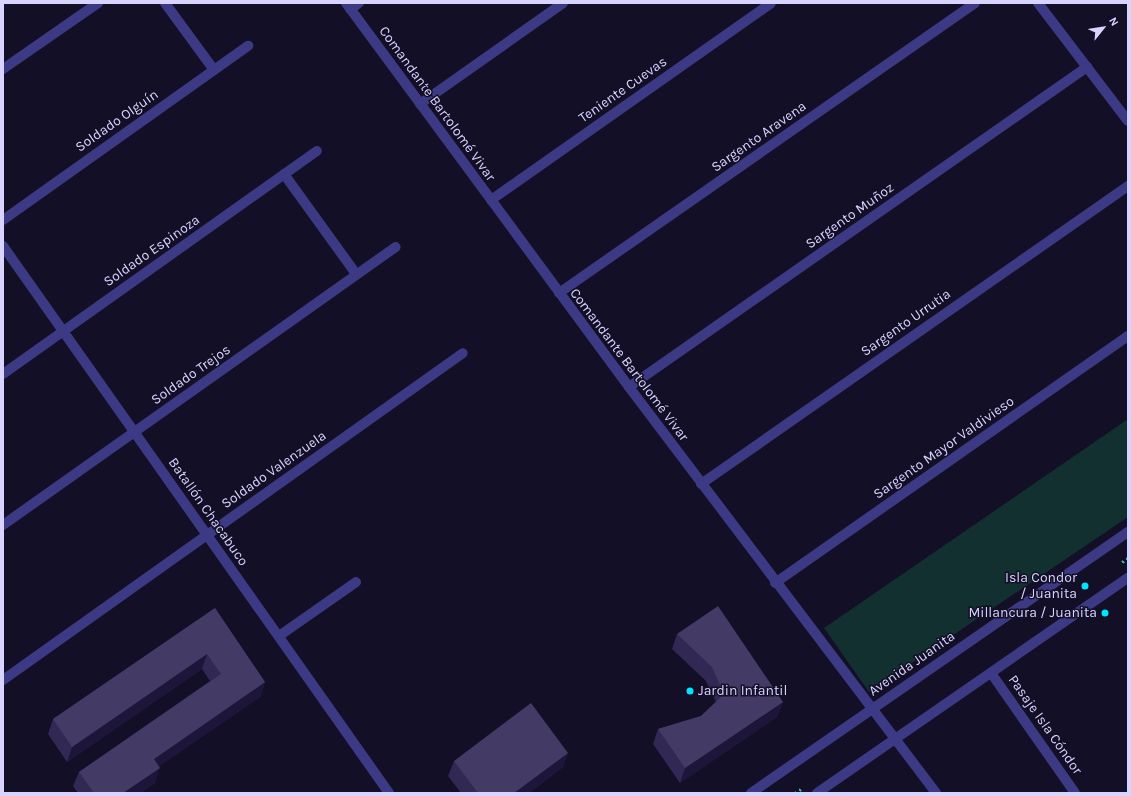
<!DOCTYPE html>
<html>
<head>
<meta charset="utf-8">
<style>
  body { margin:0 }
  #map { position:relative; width:1131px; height:796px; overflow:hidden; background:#130f26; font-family:Karla,sans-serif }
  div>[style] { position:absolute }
  .green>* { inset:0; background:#12302f }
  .path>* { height:2.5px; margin-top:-1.25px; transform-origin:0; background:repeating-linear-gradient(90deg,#2fb8b0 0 2px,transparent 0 5px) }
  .minor>* { height:10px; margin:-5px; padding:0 5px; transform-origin:5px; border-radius:5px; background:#3d3a85 }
  .wall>* { inset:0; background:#312854 }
  .shaded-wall>* { inset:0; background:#1d163a }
  .building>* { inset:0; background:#433a66 }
  .dots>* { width:11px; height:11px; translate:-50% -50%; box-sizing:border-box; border:2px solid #130f26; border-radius:50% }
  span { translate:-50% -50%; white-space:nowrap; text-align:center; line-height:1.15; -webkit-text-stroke:3px #130f26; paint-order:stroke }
  .street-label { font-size:14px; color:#d9d4ff }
  .poi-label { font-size:14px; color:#d9d4ff }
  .right { translate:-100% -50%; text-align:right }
  .left { translate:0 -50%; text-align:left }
  .frame { position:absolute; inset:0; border:4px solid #d9d4ff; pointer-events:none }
  .north { position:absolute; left:1083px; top:8px; width:40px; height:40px; -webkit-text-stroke:3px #130f26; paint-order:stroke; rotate:60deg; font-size:11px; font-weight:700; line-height:16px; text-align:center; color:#d9d4ff }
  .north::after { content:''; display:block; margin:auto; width:14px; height:18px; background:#d9d4ff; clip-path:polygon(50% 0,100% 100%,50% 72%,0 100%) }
</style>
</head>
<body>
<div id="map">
  <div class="green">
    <div style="clip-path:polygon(1128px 419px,1128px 517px,869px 692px,824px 628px)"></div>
  </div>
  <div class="path">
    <div style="left:1122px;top:562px;width:7px;rotate:-34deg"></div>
    <div style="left:795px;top:793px;width:7px;rotate:-34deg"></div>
  </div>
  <div class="minor">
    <div style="left:165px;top:3px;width:83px;rotate:53.8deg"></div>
    <div style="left:346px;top:3px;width:477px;rotate:53.6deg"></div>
    <div style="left:629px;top:387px;width:509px;rotate:52.9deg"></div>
    <div style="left:1038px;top:3px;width:148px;rotate:52.7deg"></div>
    <div style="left:350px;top:9px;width:11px;rotate:-34deg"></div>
    <div style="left:3px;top:69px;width:116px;rotate:-34.8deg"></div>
    <div style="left:420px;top:104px;width:175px;rotate:-35.2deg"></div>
    <div style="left:284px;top:174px;width:123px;rotate:54.2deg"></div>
    <div style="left:491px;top:200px;width:342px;rotate:-35.1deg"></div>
    <div style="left:3px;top:220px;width:301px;rotate:-35.4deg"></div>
    <div style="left:3px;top:246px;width:669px;rotate:54.79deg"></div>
    <div style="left:559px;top:293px;width:507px;rotate:-34.88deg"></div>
    <div style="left:3px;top:374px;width:385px;rotate:-35.4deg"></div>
    <div style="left:629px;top:387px;width:559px;rotate:-34.94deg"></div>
    <div style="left:701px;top:484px;width:521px;rotate:-34.91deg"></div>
    <div style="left:3px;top:525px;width:481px;rotate:-35.3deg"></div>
    <div style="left:775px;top:583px;width:431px;rotate:-35deg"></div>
    <div style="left:279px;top:636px;width:94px;rotate:-35deg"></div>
    <div style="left:991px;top:673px;width:146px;rotate:55deg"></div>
    <div style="left:3px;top:680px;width:564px;rotate:-35.41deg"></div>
    <div style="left:751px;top:793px;width:459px;rotate:-34.7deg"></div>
    <div style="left:817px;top:793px;width:378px;rotate:-34.7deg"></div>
  </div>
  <div class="wall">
    <div style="clip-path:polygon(215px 608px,265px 682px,260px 697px,159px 766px,155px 783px,140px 793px,78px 793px,73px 786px,79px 772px,210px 681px,202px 669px,67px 762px,48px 734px,53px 719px)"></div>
    <div style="clip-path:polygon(677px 634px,783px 702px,777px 717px,680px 783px,653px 744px,658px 729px,701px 716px,716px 702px,706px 681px,672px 649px)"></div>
    <div style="clip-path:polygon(568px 753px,563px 767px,529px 793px,461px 793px,448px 776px,454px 761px)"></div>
  </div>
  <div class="shaded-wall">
    <div style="clip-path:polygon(207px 654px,202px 669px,67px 762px,72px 747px)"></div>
    <div style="clip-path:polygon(265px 682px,260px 697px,148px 774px,154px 759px)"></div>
    <div style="clip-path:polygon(783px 702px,777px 717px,680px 783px,685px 768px)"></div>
    <div style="clip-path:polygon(568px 753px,563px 767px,529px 793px,514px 793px)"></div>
    <div style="clip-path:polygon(160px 768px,155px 783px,140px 793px,123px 793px)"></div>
  </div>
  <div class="building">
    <div style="clip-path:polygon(718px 606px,783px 702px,685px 768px,658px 729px,701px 716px,724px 694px,712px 667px,677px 634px)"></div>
    <div style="clip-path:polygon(215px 608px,265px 682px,154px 759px,160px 768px,123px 793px,94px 793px,79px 772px,221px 674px,207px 654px,72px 747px,53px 719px)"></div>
    <div style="clip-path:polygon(531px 703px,568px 753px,514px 793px,478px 793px,454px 761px)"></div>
  </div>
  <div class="dots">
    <div style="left:1085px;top:586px;background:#00e5ff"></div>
    <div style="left:1105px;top:613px;background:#00e5ff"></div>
    <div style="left:690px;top:691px;background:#00e5ff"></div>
  </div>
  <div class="street-label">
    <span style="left:623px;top:90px;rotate:-35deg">Teniente Cuevas</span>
    <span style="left:437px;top:104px;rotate:54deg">Comandante Bartolomé Vivar</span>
    <span style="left:117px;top:121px;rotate:-35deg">Soldado Olguín</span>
    <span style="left:759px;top:137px;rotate:-35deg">Sargento Aravena</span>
    <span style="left:850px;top:216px;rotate:-35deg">Sargento Muñoz</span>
    <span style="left:152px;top:251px;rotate:-35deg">Soldado Espinoza</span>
    <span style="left:906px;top:323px;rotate:-35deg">Sargento Urrutia</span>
    <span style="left:629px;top:365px;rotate:53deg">Comandante Bartolomé Vivar</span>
    <span style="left:191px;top:375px;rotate:-35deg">Soldado Trejos</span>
    <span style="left:944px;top:448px;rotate:-35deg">Sargento Mayor Valdivieso</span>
    <span style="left:274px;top:470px;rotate:-35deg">Soldado Valenzuela</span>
    <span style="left:208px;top:512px;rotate:55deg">Batallón Chacabuco</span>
    <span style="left:912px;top:664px;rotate:-35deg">Avenida Juanita</span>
    <span style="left:1045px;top:725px;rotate:55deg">Pasaje Isla Cóndor</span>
  </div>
  <div class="poi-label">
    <span class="right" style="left:1077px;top:586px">Isla Condor<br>/ Juanita</span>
    <span class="right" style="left:1097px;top:613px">Millancura / Juanita</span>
    <span class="left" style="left:698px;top:691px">Jardin Infantil</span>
  </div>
  <div class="frame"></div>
  <div class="north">N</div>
</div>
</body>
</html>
